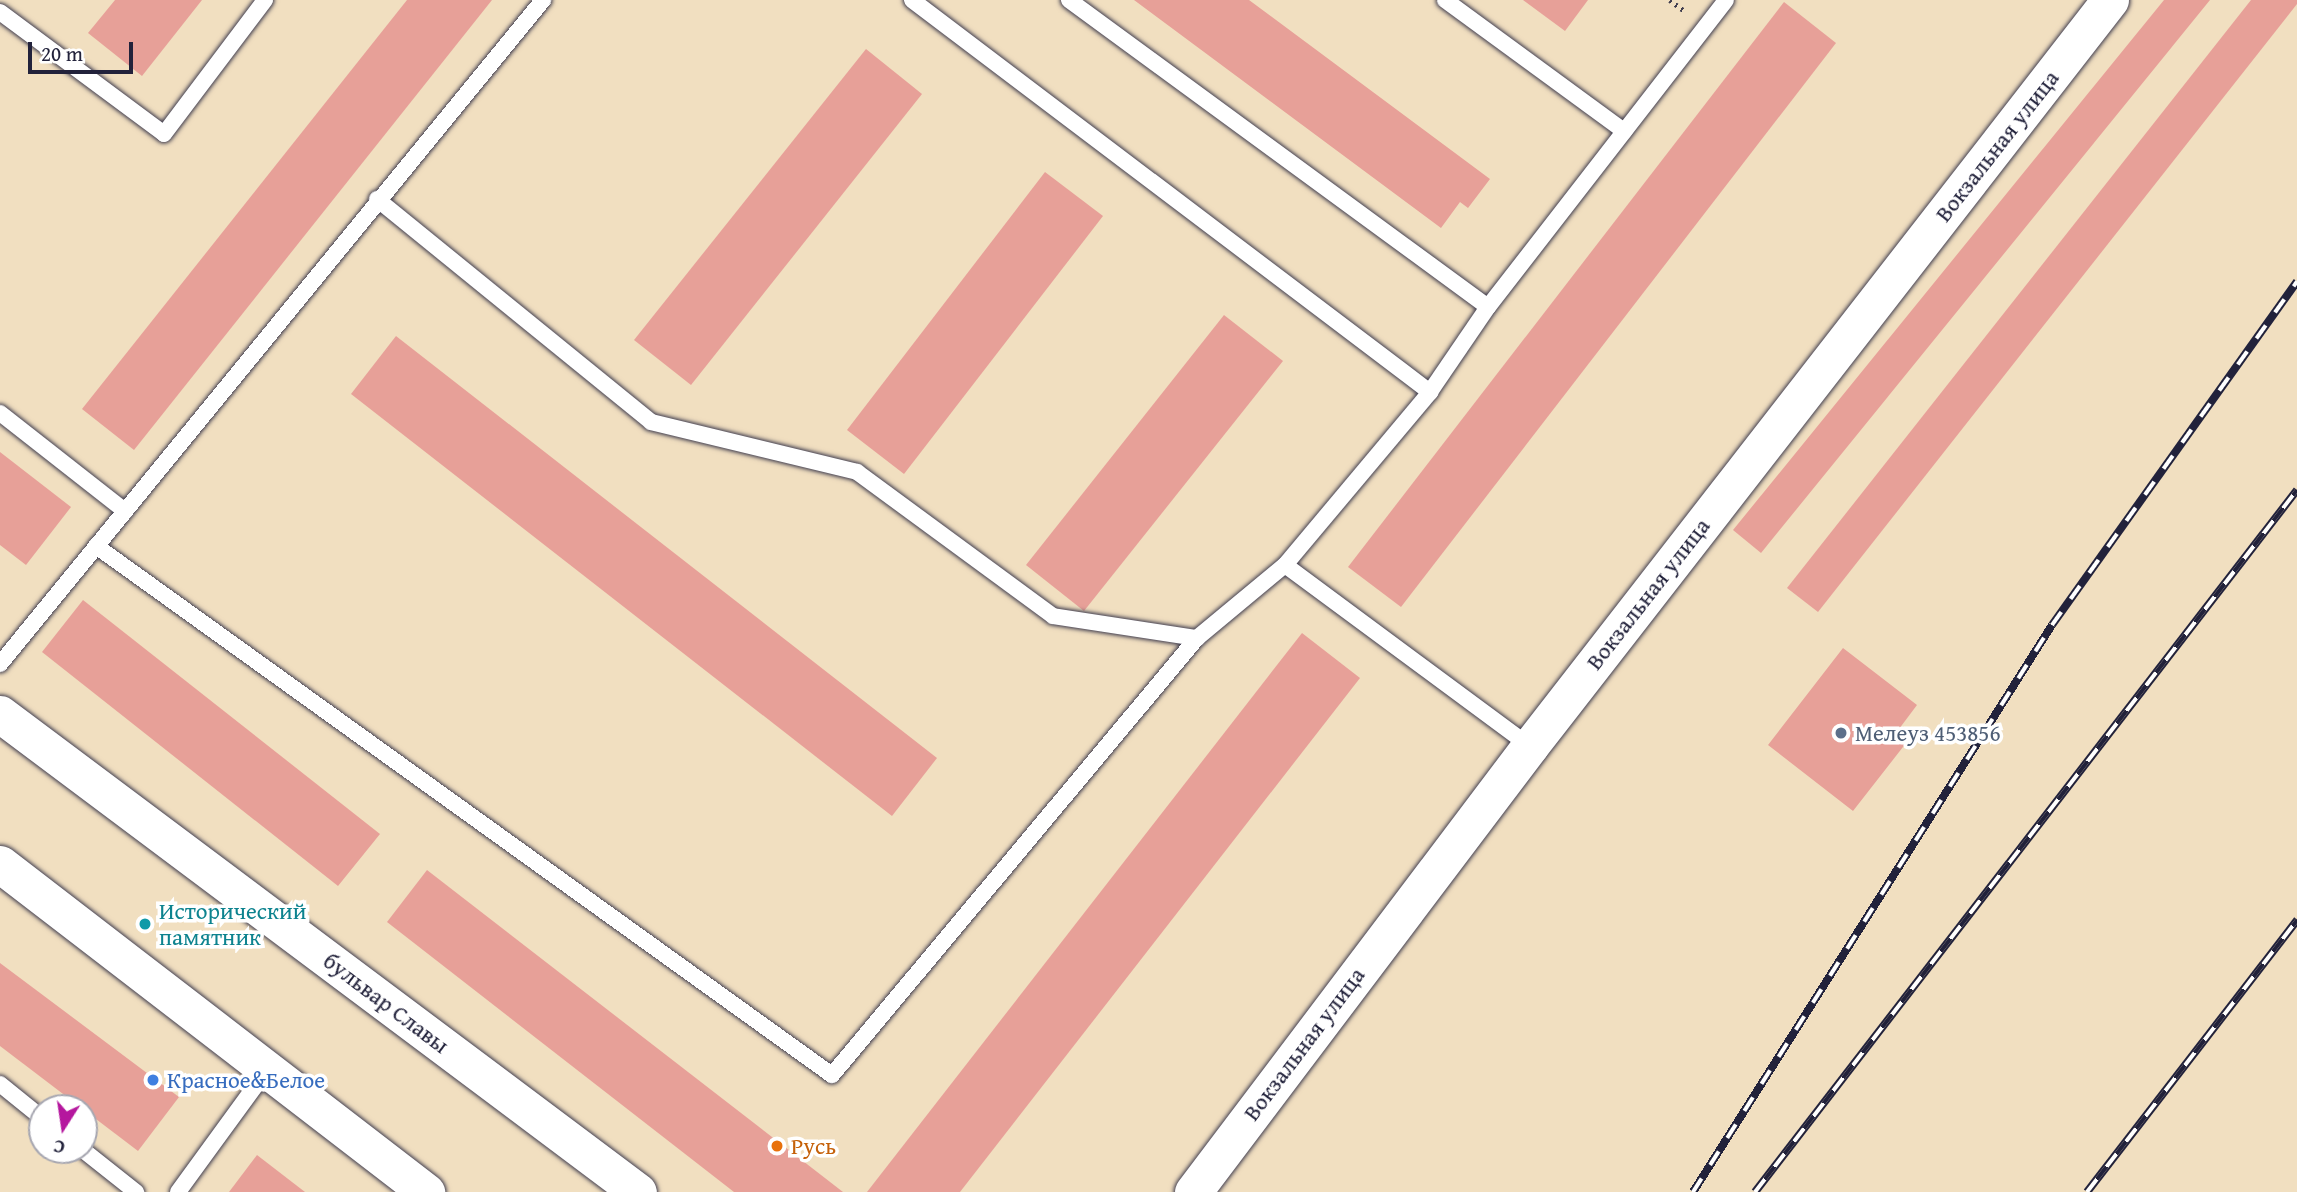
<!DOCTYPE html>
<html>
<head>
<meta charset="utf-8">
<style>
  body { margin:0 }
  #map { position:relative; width:2297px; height:1192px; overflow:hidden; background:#f1dfc0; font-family:"Gentium Book Plus",serif }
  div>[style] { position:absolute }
  .building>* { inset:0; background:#e7a098 }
  .path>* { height:4.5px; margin-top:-2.25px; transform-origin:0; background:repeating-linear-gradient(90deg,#413e4f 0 2px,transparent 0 7px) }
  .roads { filter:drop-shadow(0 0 2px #413e4f) drop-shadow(0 0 2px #413e4f) }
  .service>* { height:16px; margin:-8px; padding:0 8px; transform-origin:8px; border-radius:8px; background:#fff }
  .tertiary>* { height:37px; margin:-18.5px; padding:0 18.5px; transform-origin:18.5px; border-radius:18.5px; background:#fff }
  .rail>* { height:8px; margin-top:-4px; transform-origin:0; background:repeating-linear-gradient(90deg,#fff 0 16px,#22223b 0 32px); box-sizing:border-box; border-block:2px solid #22223b }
  .dots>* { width:19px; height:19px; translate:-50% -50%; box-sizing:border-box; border:4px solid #fff; border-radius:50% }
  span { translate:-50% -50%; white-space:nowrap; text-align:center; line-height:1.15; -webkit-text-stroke:7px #fff; paint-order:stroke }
  .street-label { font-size:23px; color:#22223b }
  .service-label { font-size:23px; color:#4e5e75 }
  .left { translate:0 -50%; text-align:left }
  .culture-label { font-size:23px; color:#0d838f }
  .shop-label { font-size:23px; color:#366cbe }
  .food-label { font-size:23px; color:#c56008 }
  .north { position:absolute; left:28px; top:1094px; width:70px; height:70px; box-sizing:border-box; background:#fff; border:2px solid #a7a7b1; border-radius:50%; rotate:192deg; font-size:19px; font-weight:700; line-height:28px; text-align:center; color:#22223b }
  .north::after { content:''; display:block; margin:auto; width:24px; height:32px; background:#b5179e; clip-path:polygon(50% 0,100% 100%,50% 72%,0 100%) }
  .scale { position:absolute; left:28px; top:42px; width:105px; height:32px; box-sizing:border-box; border:4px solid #22223b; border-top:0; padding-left:9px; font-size:21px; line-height:24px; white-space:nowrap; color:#22223b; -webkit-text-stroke:5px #fff; paint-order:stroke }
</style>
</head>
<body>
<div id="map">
  <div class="building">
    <div style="clip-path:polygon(115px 0,202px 0,142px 76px,88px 33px)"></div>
    <div style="clip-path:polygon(407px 0,492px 0,134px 450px,82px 409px)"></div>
    <div style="clip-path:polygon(1134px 0,1249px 0,1490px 179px,1468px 208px,1460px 202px,1441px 228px)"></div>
    <div style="clip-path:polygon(1523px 0,1588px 0,1565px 31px)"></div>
    <div style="clip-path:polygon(2164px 0,2210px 0,1761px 553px,1733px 530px)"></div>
    <div style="clip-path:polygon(2251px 0,2297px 0,2297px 4px,1818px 612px,1787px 588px)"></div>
    <div style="clip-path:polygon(1784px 2px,1836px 43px,1401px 607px,1348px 567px)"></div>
    <div style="clip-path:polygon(866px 49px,922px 94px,691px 385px,634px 340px)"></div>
    <div style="clip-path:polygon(1045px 172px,1103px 216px,904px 474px,847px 430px)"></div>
    <div style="clip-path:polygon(1224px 315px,1283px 361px,1084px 611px,1026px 565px)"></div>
    <div style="clip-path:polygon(396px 336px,937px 758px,892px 816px,351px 394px)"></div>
    <div style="clip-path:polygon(0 452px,71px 507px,26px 565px,0 545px)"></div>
    <div style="clip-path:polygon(83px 600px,380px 834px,338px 886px,42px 652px)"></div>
    <div style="clip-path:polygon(1302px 633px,1360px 678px,960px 1192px,867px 1192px)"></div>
    <div style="clip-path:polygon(1843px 648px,1917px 705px,1899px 729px,1910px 738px,1853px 811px,1768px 745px)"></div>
    <div style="clip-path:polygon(427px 870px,843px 1192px,734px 1192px,387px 922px)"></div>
    <div style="clip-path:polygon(0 963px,179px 1097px,138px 1151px,0 1046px)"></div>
    <div style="clip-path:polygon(257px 1155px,305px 1192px,229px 1192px)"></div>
  </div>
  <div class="path">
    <div style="left:1670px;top:0;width:20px;rotate:37deg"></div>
  </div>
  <div class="roads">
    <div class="service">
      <div style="left:912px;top:0;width:650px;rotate:37.12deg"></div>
      <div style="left:1069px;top:0;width:519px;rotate:36.23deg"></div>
      <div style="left:1445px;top:0;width:222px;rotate:36.2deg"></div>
      <div style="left:0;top:12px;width:204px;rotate:36.6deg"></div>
      <div style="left:164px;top:134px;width:168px;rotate:-53deg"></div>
      <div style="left:377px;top:199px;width:353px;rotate:39.1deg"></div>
      <div style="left:651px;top:422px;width:212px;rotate:13.6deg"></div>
      <div style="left:857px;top:472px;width:243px;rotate:36.3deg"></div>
      <div style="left:1053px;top:616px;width:146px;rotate:8.7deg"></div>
      <div style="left:0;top:413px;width:159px;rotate:38.1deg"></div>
      <div style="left:96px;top:546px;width:906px;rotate:35.71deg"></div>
      <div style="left:832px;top:1075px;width:569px;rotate:-50.13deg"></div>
      <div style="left:1197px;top:638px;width:114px;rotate:-39.7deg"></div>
      <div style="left:1285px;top:565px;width:305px;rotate:36.5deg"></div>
      <div style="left:1285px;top:565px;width:226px;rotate:-50deg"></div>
      <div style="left:1430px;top:392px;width:103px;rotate:-55.7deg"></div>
      <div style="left:1488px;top:307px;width:388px;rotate:-52.2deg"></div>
      <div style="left:0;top:664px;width:858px;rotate:-50.72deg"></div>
      <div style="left:0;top:1084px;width:54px;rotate:39deg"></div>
      <div style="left:83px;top:1150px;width:68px;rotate:38.4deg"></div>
      <div style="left:178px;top:1192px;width:151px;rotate:-53.9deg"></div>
    </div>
    <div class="tertiary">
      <div style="left:0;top:714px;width:797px;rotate:36.84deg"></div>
      <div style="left:0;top:864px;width:538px;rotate:37.59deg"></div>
      <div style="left:1193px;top:1192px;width:559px;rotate:-52.93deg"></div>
      <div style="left:1530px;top:746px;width:945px;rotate:-52.14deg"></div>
    </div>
  </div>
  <div class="rail">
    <div style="left:1693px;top:1192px;width:671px;rotate:-57.66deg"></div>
    <div style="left:2052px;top:625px;width:422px;rotate:-54.5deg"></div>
    <div style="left:1755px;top:1192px;width:887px;rotate:-52.33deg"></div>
    <div style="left:2087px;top:1192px;width:344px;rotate:-52.3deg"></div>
  </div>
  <div class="dots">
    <div style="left:1841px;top:733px;background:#5c6f8a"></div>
    <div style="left:145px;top:924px;background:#0f9aa8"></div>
    <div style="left:153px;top:1080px;background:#3f7fe0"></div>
    <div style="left:777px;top:1146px;background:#e8710a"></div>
  </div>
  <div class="street-label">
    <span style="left:1997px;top:146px;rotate:-52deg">Вокзальная улица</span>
    <span style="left:1648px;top:594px;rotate:-52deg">Вокзальная улица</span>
    <span style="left:386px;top:1003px;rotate:37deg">бульвар Славы</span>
    <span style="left:1304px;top:1044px;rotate:-53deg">Вокзальная улица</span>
  </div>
  <div class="service-label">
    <span class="left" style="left:1855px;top:733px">Мелеуз 453856</span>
  </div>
  <div class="culture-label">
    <span class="left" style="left:159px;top:924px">Исторический<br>памятник</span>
  </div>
  <div class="shop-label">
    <span class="left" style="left:167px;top:1080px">Красное&amp;Белое</span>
  </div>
  <div class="food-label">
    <span class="left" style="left:791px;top:1146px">Русь</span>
  </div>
  <div class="north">С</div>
  <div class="scale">20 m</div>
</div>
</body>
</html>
